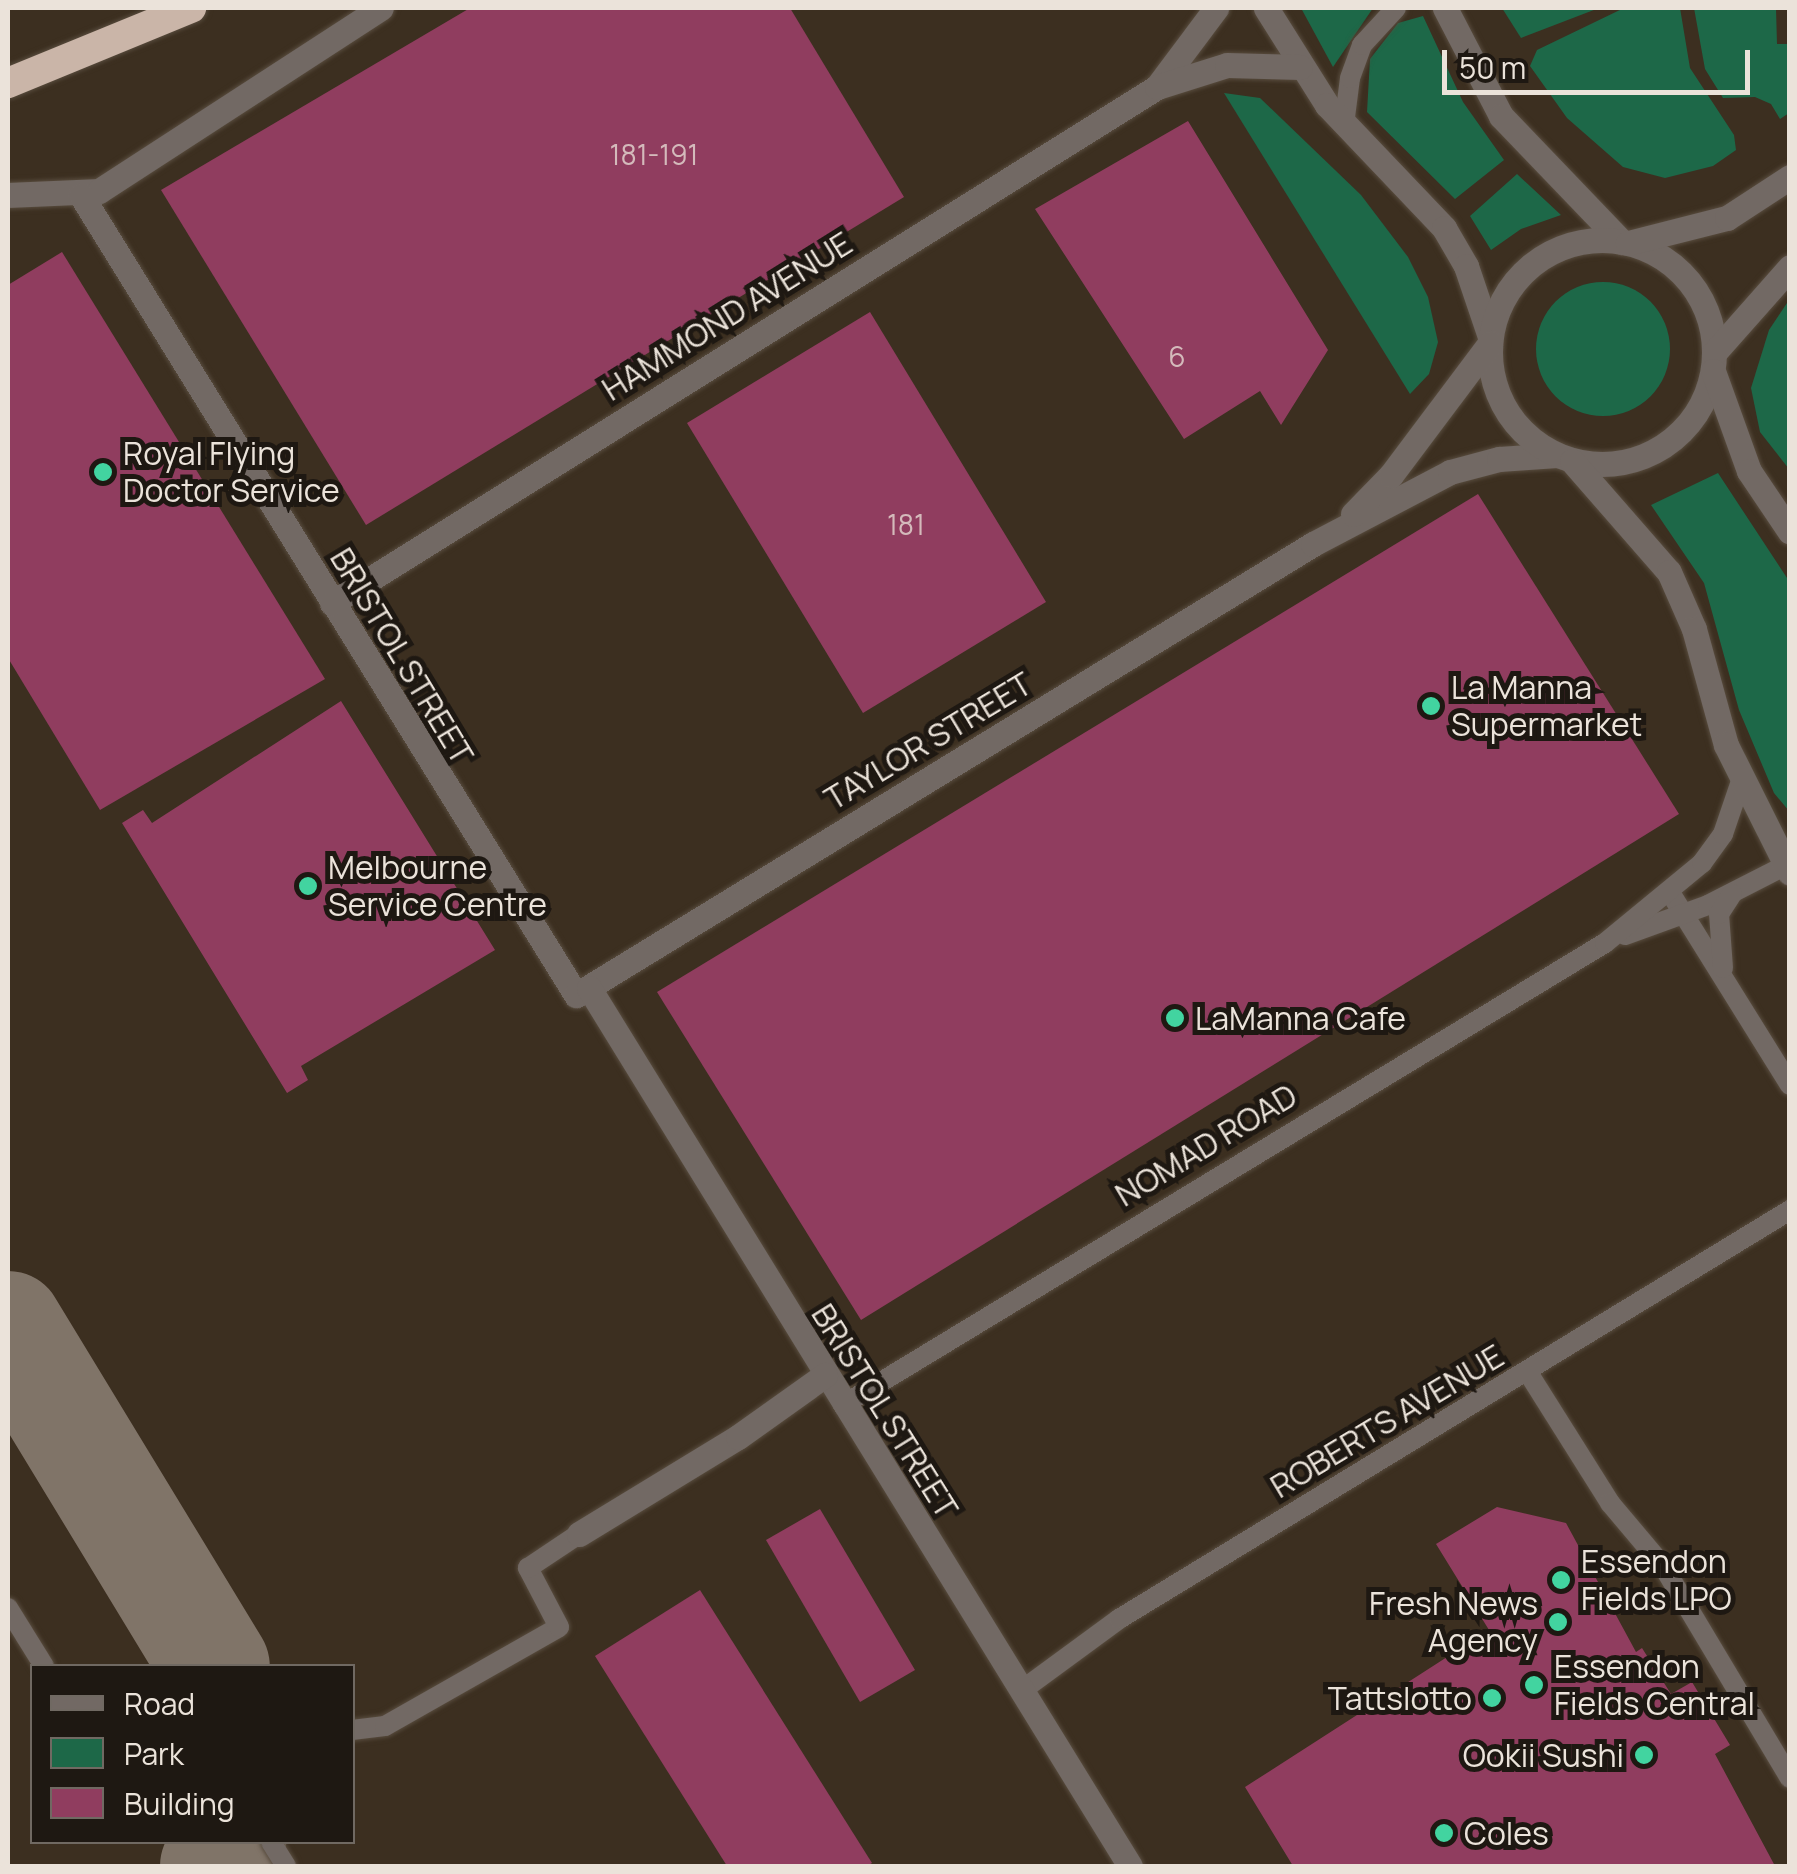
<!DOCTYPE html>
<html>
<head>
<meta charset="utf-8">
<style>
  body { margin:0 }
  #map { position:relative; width:1797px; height:1874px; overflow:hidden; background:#3c2f20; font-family:Manrope,sans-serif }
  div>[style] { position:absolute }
  .green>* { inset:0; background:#1d6848 }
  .round { border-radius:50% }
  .taxiway>* { height:110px; margin:-55px; padding:0 55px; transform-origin:55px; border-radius:55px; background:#807468 }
  .building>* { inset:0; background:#903d5f }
  .roads { filter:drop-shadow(0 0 2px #584c3e) drop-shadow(0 0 2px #584c3e) }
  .lane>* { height:20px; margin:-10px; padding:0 10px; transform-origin:10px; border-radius:10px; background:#726964 }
  .street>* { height:25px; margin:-12.5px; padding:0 12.5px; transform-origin:12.5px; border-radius:12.5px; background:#726964 }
  .street>.ring { margin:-12.5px; padding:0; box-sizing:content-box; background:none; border:25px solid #726964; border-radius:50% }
  .highway>* { height:30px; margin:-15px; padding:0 15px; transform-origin:15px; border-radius:15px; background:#cab5a8 }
  .dots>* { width:28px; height:28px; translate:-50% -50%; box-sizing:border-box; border:5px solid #1e1812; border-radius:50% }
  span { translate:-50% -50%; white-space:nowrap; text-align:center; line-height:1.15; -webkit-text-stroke:10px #1e1812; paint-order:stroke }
  .number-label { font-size:28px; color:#d4babb }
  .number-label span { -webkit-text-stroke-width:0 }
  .street-label { font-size:32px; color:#ebe3da }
  .poi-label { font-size:32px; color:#ebe3da }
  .left { translate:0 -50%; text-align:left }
  .right { translate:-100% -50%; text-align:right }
  .frame { position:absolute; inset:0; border:10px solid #ebe3da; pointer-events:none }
  .legend { position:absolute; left:30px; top:1664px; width:325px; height:180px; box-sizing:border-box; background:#1e1812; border:2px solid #706962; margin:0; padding:12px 18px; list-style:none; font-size:30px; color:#ebe3da }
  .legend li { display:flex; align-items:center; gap:20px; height:50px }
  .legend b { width:50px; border:2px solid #706962 }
  .scale { position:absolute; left:1442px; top:50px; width:308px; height:45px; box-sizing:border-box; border:5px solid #ebe3da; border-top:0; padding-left:12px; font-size:30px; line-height:35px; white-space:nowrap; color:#ebe3da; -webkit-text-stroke:8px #1e1812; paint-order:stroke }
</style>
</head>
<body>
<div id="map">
  <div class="green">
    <div style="clip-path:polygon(1301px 8px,1373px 8px,1333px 67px)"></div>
    <div style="clip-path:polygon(1502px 8px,1599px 8px,1521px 38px)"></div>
    <div style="clip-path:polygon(1624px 8px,1680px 8px,1690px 68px,1734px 135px,1736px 150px,1713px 166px,1665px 178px,1623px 167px,1567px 118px,1530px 66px,1537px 50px)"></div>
    <div style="clip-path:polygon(1694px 8px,1776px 8px,1777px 44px,1789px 44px,1789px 113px,1780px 119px,1771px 104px,1755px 97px,1723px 98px,1705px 69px)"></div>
    <div style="clip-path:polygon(1423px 16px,1463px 102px,1504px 160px,1455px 199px,1367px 112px,1370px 59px,1398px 23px)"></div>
    <div style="clip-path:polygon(1224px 93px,1260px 98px,1361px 195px,1408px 257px,1428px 297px,1438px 342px,1429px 374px,1410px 394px)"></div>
    <div style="clip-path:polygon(1517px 174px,1561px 215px,1521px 229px,1491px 250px,1470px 216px)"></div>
    <div class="round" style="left:1536px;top:282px;width:134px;height:134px"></div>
    <div style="clip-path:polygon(1789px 300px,1789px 469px,1760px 432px,1751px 388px,1769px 330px)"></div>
    <div style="clip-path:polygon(1718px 473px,1789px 581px,1789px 811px,1774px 793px,1739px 710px,1704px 583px,1651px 505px)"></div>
  </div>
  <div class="taxiway">
    <div style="left:8px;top:1326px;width:398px;rotate:58.7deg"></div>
    <div style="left:215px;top:1866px;width:29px;rotate:-56deg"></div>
  </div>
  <div class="building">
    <div style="clip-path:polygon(470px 8px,790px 8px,904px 197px,366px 525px,161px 190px)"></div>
    <div style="clip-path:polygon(1188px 121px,1328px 350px,1281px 425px,1260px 391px,1184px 439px,1035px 209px)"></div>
    <div style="clip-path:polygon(62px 252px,325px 679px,100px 810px,8px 658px,8px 285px)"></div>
    <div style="clip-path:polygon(870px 312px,1046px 602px,863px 713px,687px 423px)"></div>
    <div style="clip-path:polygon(1478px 494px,1679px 814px,861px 1320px,657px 992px)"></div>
    <div style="clip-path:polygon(341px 701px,495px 950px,301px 1066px,308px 1080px,287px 1093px,122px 823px,143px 810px,152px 823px)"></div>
    <div style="clip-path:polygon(1497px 1507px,1566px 1523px,1636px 1652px,1642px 1648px,1671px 1694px,1692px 1682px,1730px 1745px,1715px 1754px,1775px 1866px,1293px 1866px,1245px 1787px,1489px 1630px,1436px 1544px)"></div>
    <div style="clip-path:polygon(820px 1509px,915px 1670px,860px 1702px,766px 1540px)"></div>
    <div style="clip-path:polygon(700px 1590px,872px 1863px,867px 1866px,727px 1866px,595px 1656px)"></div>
  </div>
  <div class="roads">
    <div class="lane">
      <div style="left:1344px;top:125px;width:47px;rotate:-82.7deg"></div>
      <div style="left:1350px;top:78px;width:35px;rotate:-70deg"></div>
      <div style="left:1362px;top:45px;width:50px;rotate:-47.4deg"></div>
      <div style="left:1671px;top:894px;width:225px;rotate:58.1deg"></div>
      <div style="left:1625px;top:935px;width:88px;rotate:-19.9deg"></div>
      <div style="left:1708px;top:905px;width:92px;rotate:-27.1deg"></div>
      <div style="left:1723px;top:968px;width:54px;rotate:-94.2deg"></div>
      <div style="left:1719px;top:914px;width:24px;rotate:-57deg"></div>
      <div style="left:1527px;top:1371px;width:156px;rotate:57.8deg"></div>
      <div style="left:1610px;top:1503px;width:82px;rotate:49.9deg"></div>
      <div style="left:1663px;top:1566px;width:247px;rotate:59.1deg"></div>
      <div style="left:843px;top:1405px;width:891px;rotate:-31.23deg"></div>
      <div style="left:1605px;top:943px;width:126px;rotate:-39.5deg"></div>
      <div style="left:1702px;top:863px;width:36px;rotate:-54deg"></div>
      <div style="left:1723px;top:834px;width:56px;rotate:-71.2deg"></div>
      <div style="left:8px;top:1608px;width:68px;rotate:58.2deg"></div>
      <div style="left:1021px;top:1691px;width:122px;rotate:-36.3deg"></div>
      <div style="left:1119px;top:1619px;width:786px;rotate:-31.36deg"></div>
      <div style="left:352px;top:1730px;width:33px;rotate:-7deg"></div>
      <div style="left:385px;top:1726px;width:200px;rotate:-29.6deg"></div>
      <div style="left:559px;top:1627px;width:67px;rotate:-117.7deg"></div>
      <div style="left:528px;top:1568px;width:61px;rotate:-33.7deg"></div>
      <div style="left:271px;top:1842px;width:28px;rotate:58deg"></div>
    </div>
    <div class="street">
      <div style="left:1266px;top:8px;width:115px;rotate:57.8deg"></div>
      <div style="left:1327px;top:105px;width:170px;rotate:46.4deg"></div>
      <div style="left:1444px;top:228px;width:44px;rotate:59.9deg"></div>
      <div style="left:1466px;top:266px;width:75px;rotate:71.3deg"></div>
      <div style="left:1445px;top:8px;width:122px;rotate:62.6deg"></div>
      <div style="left:1501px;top:116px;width:175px;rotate:46.2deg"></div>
      <div style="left:1157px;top:87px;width:99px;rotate:-53.2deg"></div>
      <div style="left:8px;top:195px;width:91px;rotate:-2.5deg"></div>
      <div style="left:99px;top:191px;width:336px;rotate:-33deg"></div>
      <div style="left:81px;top:195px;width:941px;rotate:58.25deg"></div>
      <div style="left:576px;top:995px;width:864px;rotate:-31.46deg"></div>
      <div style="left:1313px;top:544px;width:155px;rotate:-27.7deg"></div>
      <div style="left:1450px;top:472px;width:51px;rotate:-14.9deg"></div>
      <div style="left:1499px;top:459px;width:58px;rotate:-3.9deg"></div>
      <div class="ring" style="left:1490px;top:240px;width:199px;height:199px"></div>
      <div style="left:1628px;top:243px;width:102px;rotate:-14.2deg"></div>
      <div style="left:1727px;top:218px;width:75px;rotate:-33.1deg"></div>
      <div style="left:1714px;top:353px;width:115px;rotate:-48.5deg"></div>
      <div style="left:1713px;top:371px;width:106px;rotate:70.2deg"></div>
      <div style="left:1749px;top:471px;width:73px;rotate:56.1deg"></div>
      <div style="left:1572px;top:461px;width:147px;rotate:48.9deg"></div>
      <div style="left:1669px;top:572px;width:62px;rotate:66.3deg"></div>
      <div style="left:1694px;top:629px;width:120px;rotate:74.6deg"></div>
      <div style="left:1726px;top:745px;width:143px;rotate:63.4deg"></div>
      <div style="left:1353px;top:514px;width:54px;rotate:-45.7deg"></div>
      <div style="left:1391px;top:475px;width:165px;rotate:-53.1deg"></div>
      <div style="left:332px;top:603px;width:973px;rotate:-32.02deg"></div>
      <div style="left:1157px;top:87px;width:73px;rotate:-17.4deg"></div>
      <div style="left:1227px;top:65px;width:73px;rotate:1.6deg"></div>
      <div style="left:589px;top:988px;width:1031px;rotate:58.36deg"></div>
      <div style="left:579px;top:1534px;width:186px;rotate:-31.4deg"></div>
      <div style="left:738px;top:1437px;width:107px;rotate:-35.5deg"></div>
    </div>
    <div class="highway">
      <div style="left:8px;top:83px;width:198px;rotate:-22.3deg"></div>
    </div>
  </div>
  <div class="dots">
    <div style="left:103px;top:472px;background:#42d4a0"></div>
    <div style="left:1431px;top:706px;background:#42d4a0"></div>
    <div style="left:308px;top:886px;background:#42d4a0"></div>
    <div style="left:1175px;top:1018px;background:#42d4a0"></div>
    <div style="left:1561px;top:1580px;background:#42d4a0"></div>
    <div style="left:1558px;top:1622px;background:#42d4a0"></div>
    <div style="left:1534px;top:1685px;background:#42d4a0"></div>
    <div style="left:1492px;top:1698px;background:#42d4a0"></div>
    <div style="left:1644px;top:1755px;background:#42d4a0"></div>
    <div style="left:1444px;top:1833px;background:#42d4a0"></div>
  </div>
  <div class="number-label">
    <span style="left:654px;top:154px">181-191</span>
    <span style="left:1177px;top:356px">6</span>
    <span style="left:906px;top:524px">181</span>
  </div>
  <div class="street-label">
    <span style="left:727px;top:316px;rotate:-32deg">HAMMOND AVENUE</span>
    <span style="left:402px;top:656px;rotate:59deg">BRISTOL STREET</span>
    <span style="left:928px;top:741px;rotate:-31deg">TAYLOR STREET</span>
    <span style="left:1206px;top:1145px;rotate:-31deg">NOMAD ROAD</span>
    <span style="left:885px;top:1411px;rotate:58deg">BRISTOL STREET</span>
    <span style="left:1387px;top:1421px;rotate:-31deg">ROBERTS AVENUE</span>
  </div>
  <div class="poi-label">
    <span class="left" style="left:123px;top:472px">Royal Flying<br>Doctor Service</span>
    <span class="left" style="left:1451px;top:706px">La Manna<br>Supermarket</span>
    <span class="left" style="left:328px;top:886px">Melbourne<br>Service Centre</span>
    <span class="left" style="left:1195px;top:1018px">LaManna Cafe</span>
    <span class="left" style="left:1581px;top:1580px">Essendon<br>Fields LPO</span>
    <span class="right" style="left:1538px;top:1622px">Fresh News<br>Agency</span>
    <span class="left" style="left:1554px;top:1685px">Essendon<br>Fields Central</span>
    <span class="right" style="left:1472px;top:1698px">Tattslotto</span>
    <span class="right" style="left:1624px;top:1755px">Ookii Sushi</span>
    <span class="left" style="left:1464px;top:1833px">Coles</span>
  </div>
  <div class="frame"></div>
  <ul class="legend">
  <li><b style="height:12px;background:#726964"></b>Road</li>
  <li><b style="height:28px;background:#1d6848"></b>Park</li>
  <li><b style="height:28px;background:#903d5f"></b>Building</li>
  </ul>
  <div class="scale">50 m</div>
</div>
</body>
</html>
